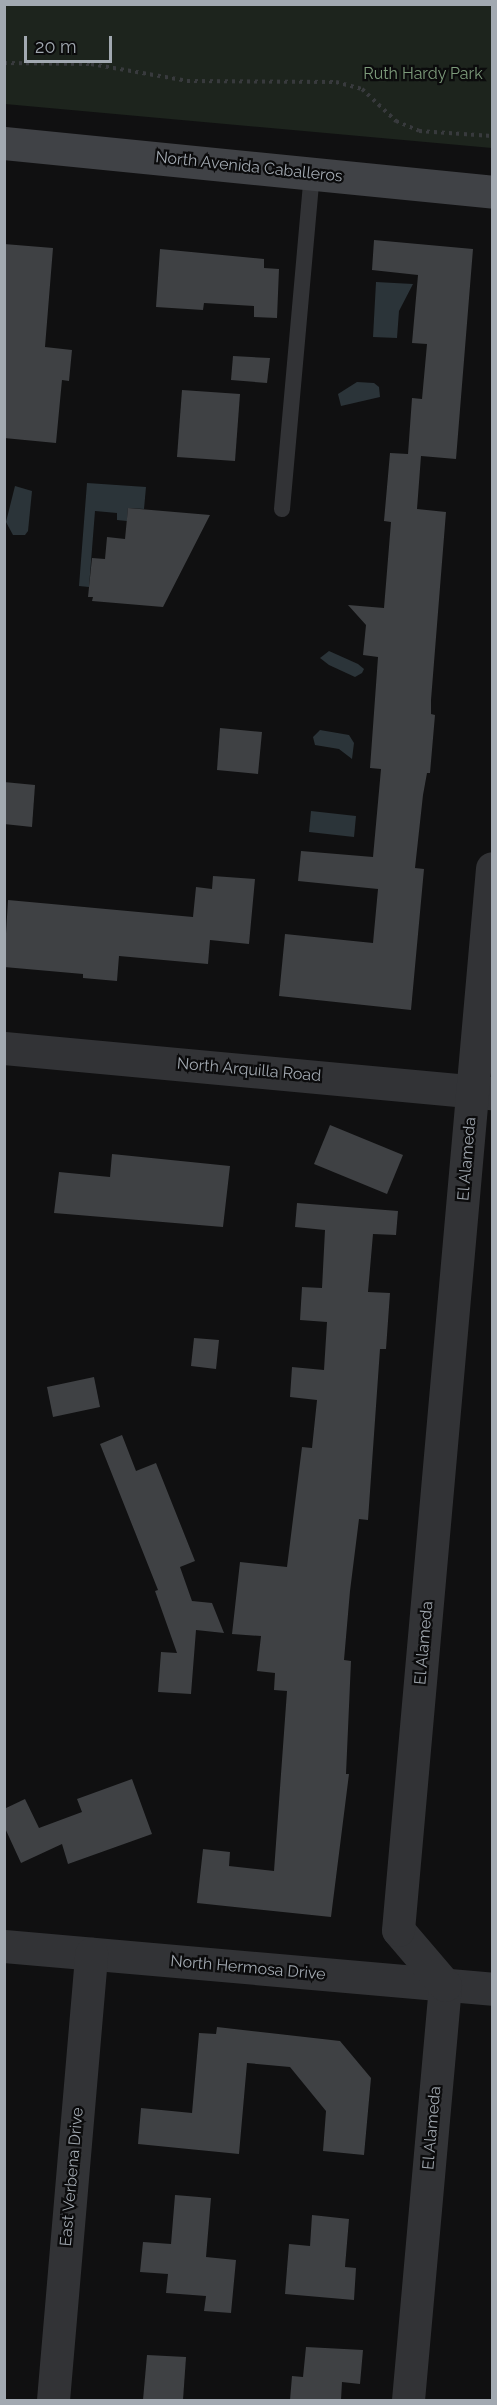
<!DOCTYPE html>
<html>
<head>
<meta charset="utf-8">
<style>
  body { margin:0 }
  #map { position:relative; width:497px; height:2405px; overflow:hidden; background:#101011; font-family:Raleway,sans-serif }
  div>[style] { position:absolute }
  .green>* { inset:0; background:#1d241d }
  .water>* { inset:0; background:#2b3439 }
  .building>* { inset:0; background:#3f4144 }
  .path>* { height:4px; margin-top:-2px; transform-origin:0; background:repeating-linear-gradient(90deg,#383a3d 0 3px,transparent 0 7.5px) }
  .lane>* { height:16px; margin:-8px; padding:0 8px; transform-origin:8px; border-radius:8px; background:#323336 }
  .street>* { height:33px; margin:-16.5px; padding:0 16.5px; transform-origin:16.5px; border-radius:16.5px; background:#323336 }
  .secondary>* { height:33px; margin:-16.5px; padding:0 16.5px; transform-origin:16.5px; border-radius:16.5px; background:#404246 }
  span { translate:-50% -50%; white-space:nowrap; text-align:center; line-height:1.15; -webkit-text-stroke:4.5px #0b0b0c; paint-order:stroke }
  .park-label { font-size:16px; color:#7d9b7b }
  .street-label { font-size:16px; color:#a2a9b1 }
  .frame { position:absolute; inset:0; border:6px solid #a2a9b1; pointer-events:none }
  .scale { position:absolute; left:24px; top:36px; width:88px; height:27px; box-sizing:border-box; border:3px solid #a2a9b1; border-top:0; padding-left:8px; font-size:18px; line-height:21px; white-space:nowrap; color:#a2a9b1; -webkit-text-stroke:4px #0b0b0c; paint-order:stroke }
</style>
</head>
<body>
<div id="map">
  <div class="green">
    <div style="clip-path:polygon(4px 5px,492px 5px,492px 148px,5px 104px)"></div>
  </div>
  <div class="water">
    <div style="clip-path:polygon(376px 282px,413px 284px,399px 311px,397px 338px,373px 337px)"></div>
    <div style="clip-path:polygon(357px 382px,374px 383px,379px 387px,380px 397px,341px 406px,338px 394px)"></div>
    <div style="clip-path:polygon(87px 483px,146px 487px,144px 509px,128px 508px,127px 521px,117px 520px,117px 513px,95px 511px,89px 587px,79px 586px)"></div>
    <div style="clip-path:polygon(15px 486px,32px 491px,28px 531px,25px 535px,13px 535px,6px 522px)"></div>
    <div style="clip-path:polygon(329px 651px,358px 664px,364px 669px,362px 673px,355px 677px,329px 665px,320px 658px)"></div>
    <div style="clip-path:polygon(320px 730px,349px 735px,354px 743px,352px 759px,339px 749px,315px 745px,313px 737px)"></div>
    <div style="clip-path:polygon(311px 811px,356px 816px,354px 837px,309px 832px)"></div>
  </div>
  <div class="building">
    <div style="clip-path:polygon(374px 240px,473px 249px,456px 459px,421px 456px,417px 509px,446px 512px,431px 700px,431px 714px,435px 715px,430px 773px,427px 773px,423px 795px,415px 868px,424px 869px,411px 1010px,279px 996px,285px 934px,373px 943px,378px 889px,298px 881px,301px 851px,373px 857px,381px 769px,370px 768px,378px 657px,363px 655px,366px 625px,348px 605px,384px 608px,391px 522px,384px 521px,390px 453px,408px 454px,412px 398px,422px 399px,427px 344px,412px 343px,418px 275px,372px 270px)"></div>
    <div style="clip-path:polygon(4px 244px,53px 248px,45px 347px,72px 350px,69px 381px,62px 380px,56px 443px,4px 438px)"></div>
    <div style="clip-path:polygon(160px 249px,264px 259px,264px 268px,279px 269px,277px 318px,254px 317px,254px 306px,204px 303px,203px 310px,156px 307px)"></div>
    <div style="clip-path:polygon(233px 356px,270px 358px,267px 383px,231px 380px)"></div>
    <div style="clip-path:polygon(182px 390px,240px 394px,235px 461px,177px 457px)"></div>
    <div style="clip-path:polygon(128px 508px,210px 515px,163px 607px,92px 601px,93px 597px,88px 597px,92px 558px,105px 559px,107px 537px,125px 539px)"></div>
    <div style="clip-path:polygon(220px 728px,262px 732px,258px 774px,217px 770px)"></div>
    <div style="clip-path:polygon(4px 782px,35px 785px,32px 827px,4px 824px)"></div>
    <div style="clip-path:polygon(213px 876px,255px 879px,249px 944px,210px 940px,208px 964px,119px 956px,117px 981px,83px 978px,83px 974px,4px 967px,8px 900px,193px 917px,196px 887px,212px 889px)"></div>
    <div style="clip-path:polygon(330px 1125px,403px 1155px,387px 1194px,314px 1164px)"></div>
    <div style="clip-path:polygon(112px 1154px,230px 1166px,223px 1227px,54px 1213px,59px 1172px,110px 1177px)"></div>
    <div style="clip-path:polygon(297px 1203px,398px 1211px,396px 1235px,373px 1234px,368px 1292px,390px 1293px,386px 1349px,380px 1349px,368px 1520px,359px 1519px,350px 1591px,344px 1660px,351px 1661px,346px 1774px,349px 1774px,331px 1917px,197px 1903px,203px 1849px,230px 1852px,229px 1866px,274px 1871px,287px 1691px,274px 1690px,275px 1673px,257px 1671px,261px 1636px,232px 1634px,240px 1562px,287px 1567px,302px 1447px,312px 1448px,317px 1400px,290px 1397px,292px 1367px,324px 1370px,327px 1322px,300px 1320px,302px 1287px,322px 1288px,325px 1230px,295px 1227px)"></div>
    <div style="clip-path:polygon(194px 1338px,219px 1340px,216px 1369px,191px 1366px)"></div>
    <div style="clip-path:polygon(94px 1377px,100px 1407px,53px 1417px,47px 1387px)"></div>
    <div style="clip-path:polygon(122px 1435px,136px 1471px,156px 1463px,195px 1561px,180px 1567px,192px 1601px,212px 1603px,224px 1633px,196px 1630px,191px 1694px,158px 1692px,161px 1652px,177px 1653px,155px 1591px,158px 1590px,100px 1444px)"></div>
    <div style="clip-path:polygon(132px 1779px,152px 1834px,68px 1864px,62px 1844px,21px 1863px,4px 1826px,4px 1809px,25px 1799px,39px 1828px,82px 1812px,77px 1799px)"></div>
    <div style="clip-path:polygon(217px 2027px,340px 2041px,371px 2078px,364px 2155px,323px 2151px,326px 2111px,290px 2067px,247px 2063px,239px 2154px,138px 2144px,141px 2108px,192px 2113px,199px 2033px,216px 2034px)"></div>
    <div style="clip-path:polygon(175px 2195px,211px 2198px,206px 2257px,236px 2260px,231px 2313px,204px 2311px,206px 2296px,166px 2293px,168px 2274px,140px 2272px,143px 2242px,171px 2244px)"></div>
    <div style="clip-path:polygon(312px 2215px,349px 2219px,345px 2267px,356px 2268px,354px 2300px,285px 2294px,289px 2244px,310px 2246px)"></div>
    <div style="clip-path:polygon(306px 2347px,363px 2350px,360px 2384px,342px 2382px,341px 2400px,290px 2400px,292px 2376px,303px 2377px)"></div>
    <div style="clip-path:polygon(147px 2355px,186px 2357px,183px 2400px,143px 2400px)"></div>
  </div>
  <div class="path">
    <div style="left:4px;top:63px;width:87px;rotate:0.7deg"></div>
    <div style="left:91px;top:64px;width:97px;rotate:10deg"></div>
    <div style="left:187px;top:81px;width:149px;rotate:0.4deg"></div>
    <div style="left:336px;top:82px;width:27px;rotate:15deg"></div>
    <div style="left:362px;top:89px;width:47px;rotate:43.3deg"></div>
    <div style="left:396px;top:121px;width:25px;rotate:23deg"></div>
    <div style="left:419px;top:131px;width:73px;rotate:3.9deg"></div>
  </div>
  <div class="lane">
    <div style="left:282px;top:509px;width:336px;rotate:-84.9deg"></div>
  </div>
  <div class="street">
    <div style="left:4px;top:1048px;width:490px;rotate:5.3deg"></div>
    <div style="left:4px;top:1946px;width:490px;rotate:5deg"></div>
    <div style="left:53px;top:2400px;width:448px;rotate:-85.1deg"></div>
    <div style="left:408px;top:2400px;width:417px;rotate:-84.9deg"></div>
    <div style="left:445px;top:1985px;width:72px;rotate:-130.5deg"></div>
    <div style="left:398px;top:1930px;width:1066px;rotate:-84.94deg"></div>
  </div>
  <div class="secondary">
    <div style="left:4px;top:143px;width:490px;rotate:5.7deg"></div>
  </div>
  <div class="park-label">
    <span style="left:423px;top:74px">Ruth Hardy Park</span>
  </div>
  <div class="street-label">
    <span style="left:249px;top:167px;rotate:6deg">North Avenida Caballeros</span>
    <span style="left:249px;top:1070px;rotate:5deg">North Arquilla Road</span>
    <span style="left:467px;top:1159px;rotate:-85deg">El Alameda</span>
    <span style="left:424px;top:1643px;rotate:-85deg">El Alameda</span>
    <span style="left:248px;top:1968px;rotate:5deg">North Hermosa Drive</span>
    <span style="left:432px;top:2128px;rotate:-85deg">El Alameda</span>
    <span style="left:72px;top:2177px;rotate:-85deg">East Verbena Drive</span>
  </div>
  <div class="frame"></div>
  <div class="scale">20 m</div>
</div>
</body>
</html>
